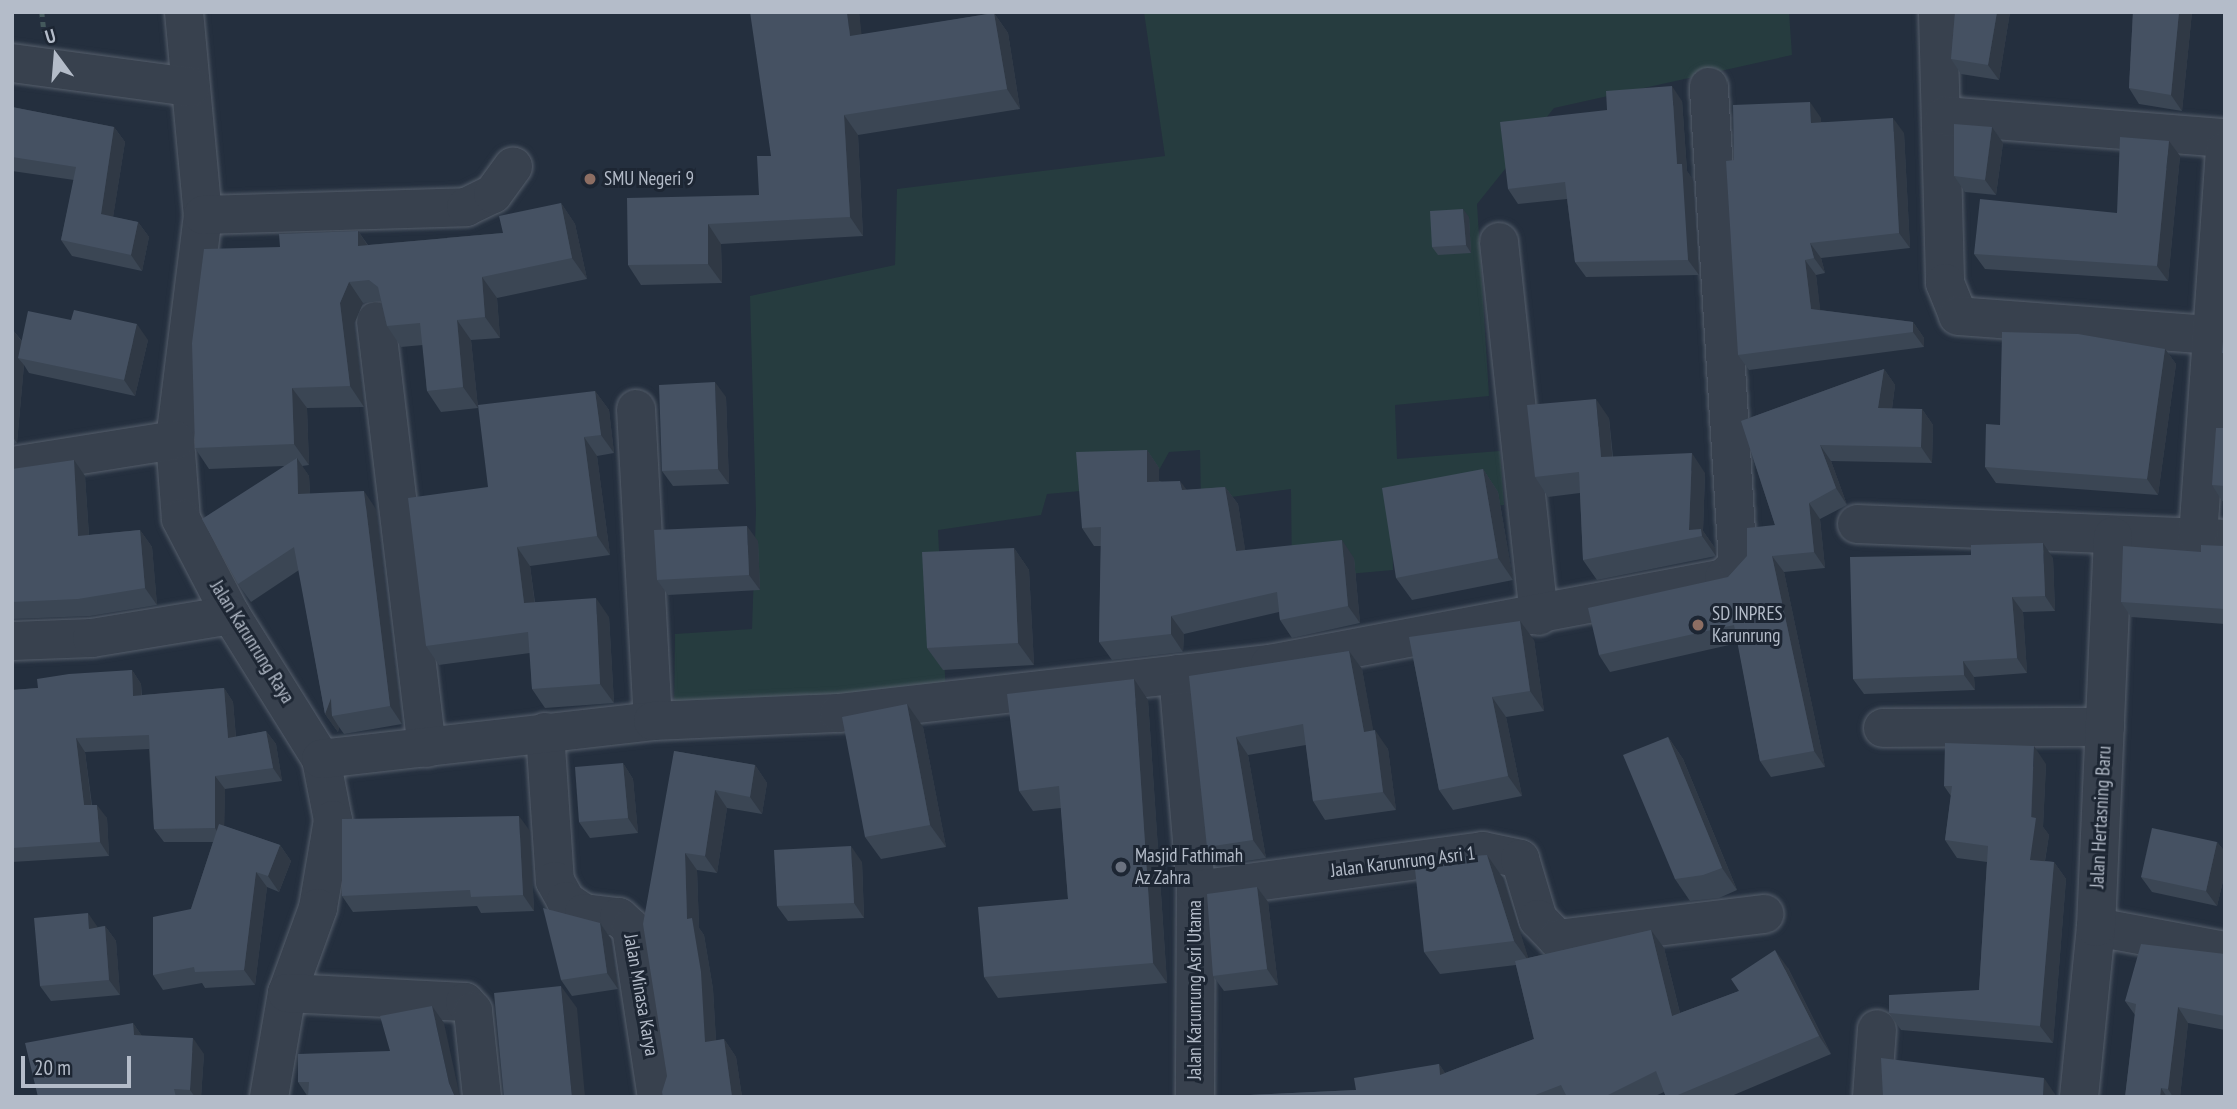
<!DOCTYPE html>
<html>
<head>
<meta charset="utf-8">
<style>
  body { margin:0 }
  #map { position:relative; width:2237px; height:1109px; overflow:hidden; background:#242f3e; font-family:"PT Sans Narrow",sans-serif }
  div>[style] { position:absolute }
  .green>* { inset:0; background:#263c3f }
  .path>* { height:4.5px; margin-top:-2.25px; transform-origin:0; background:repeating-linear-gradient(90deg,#44595c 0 5px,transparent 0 10px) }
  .roads { filter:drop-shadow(0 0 2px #565f6c) drop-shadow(0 0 2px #565f6c) }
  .minor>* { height:38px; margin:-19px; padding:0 19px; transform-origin:19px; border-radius:19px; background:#38414e }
  .wall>* { inset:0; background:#3b4654 }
  .shaded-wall>* { inset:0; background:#303945 }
  .building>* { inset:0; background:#455162 }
  .dots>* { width:19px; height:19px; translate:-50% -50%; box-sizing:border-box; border:4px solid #1d2633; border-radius:50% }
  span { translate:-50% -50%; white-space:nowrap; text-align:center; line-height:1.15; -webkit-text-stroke:6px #1d2633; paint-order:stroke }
  .poi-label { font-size:19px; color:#b4bcc9 }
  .left { translate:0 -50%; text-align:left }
  .street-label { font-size:19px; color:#b4bcc9 }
  .frame { position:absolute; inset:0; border:14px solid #b4bcc9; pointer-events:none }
  .north { position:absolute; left:21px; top:21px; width:70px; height:70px; -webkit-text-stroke:5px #1d2633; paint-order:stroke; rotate:344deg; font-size:19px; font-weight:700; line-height:28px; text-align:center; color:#b4bcc9 }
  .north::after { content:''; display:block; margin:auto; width:24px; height:32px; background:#b4bcc9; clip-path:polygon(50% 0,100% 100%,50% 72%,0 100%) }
  .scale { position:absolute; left:21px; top:1056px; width:110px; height:32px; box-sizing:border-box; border:4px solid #b4bcc9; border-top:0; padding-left:9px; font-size:21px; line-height:24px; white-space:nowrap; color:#b4bcc9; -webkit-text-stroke:5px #1d2633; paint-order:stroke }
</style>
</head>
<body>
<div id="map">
  <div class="green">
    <div style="clip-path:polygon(1144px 12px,1789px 12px,1792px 55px,1554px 108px,1477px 204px,1489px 396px,1395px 405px,1397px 459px,1500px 451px,1504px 505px,1392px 517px,1393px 570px,1292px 579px,1291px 489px,1201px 501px,1200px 450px,1169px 452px,1159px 470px,1103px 489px,1047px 494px,1041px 515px,938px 530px,946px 696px,674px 718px,675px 634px,752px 629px,756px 512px,750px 296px,895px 265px,897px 189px,1165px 156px)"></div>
  </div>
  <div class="path">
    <div style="left:42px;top:12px;width:20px;rotate:84deg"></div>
  </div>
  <div class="roads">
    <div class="minor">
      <div style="left:184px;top:12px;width:204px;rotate:84.7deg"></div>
      <div style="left:203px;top:215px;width:227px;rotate:97.1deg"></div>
      <div style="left:175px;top:440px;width:79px;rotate:85.7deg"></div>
      <div style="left:181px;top:519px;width:108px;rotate:62.5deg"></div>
      <div style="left:231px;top:615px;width:170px;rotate:58deg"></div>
      <div style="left:321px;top:759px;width:62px;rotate:78.9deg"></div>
      <div style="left:333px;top:820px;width:89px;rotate:99.7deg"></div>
      <div style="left:318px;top:908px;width:90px;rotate:110deg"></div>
      <div style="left:287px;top:993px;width:106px;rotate:99.8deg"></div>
      <div style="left:1938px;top:12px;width:271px;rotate:88.5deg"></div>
      <div style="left:1945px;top:283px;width:35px;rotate:68deg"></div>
      <div style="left:1958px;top:316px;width:253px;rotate:4.3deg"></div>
      <div style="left:12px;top:63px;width:180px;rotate:7.7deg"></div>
      <div style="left:1944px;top:116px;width:282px;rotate:4.5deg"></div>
      <div style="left:203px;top:215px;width:263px;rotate:-1.7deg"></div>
      <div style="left:466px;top:207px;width:30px;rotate:-26deg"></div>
      <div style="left:493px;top:194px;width:34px;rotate:-54deg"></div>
      <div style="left:1499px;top:242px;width:376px;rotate:83.9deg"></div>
      <div style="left:376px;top:321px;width:430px;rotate:83.2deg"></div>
      <div style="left:636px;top:409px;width:312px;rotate:86.9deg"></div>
      <div style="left:12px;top:466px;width:165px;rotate:-9.1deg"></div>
      <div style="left:1857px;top:524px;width:366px;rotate:2.3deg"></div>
      <div style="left:2198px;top:536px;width:386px;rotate:-86deg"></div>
      <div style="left:12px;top:641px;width:80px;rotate:-2.1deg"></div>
      <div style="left:92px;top:638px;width:141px;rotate:-9.4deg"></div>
      <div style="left:1178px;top:674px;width:217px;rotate:85.2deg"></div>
      <div style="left:1196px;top:890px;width:207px;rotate:90.3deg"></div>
      <div style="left:1883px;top:728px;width:222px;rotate:-0.3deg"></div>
      <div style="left:545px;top:732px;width:149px;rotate:86.2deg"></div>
      <div style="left:555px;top:881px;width:23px;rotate:61deg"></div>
      <div style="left:566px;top:901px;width:22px;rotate:34deg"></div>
      <div style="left:584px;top:913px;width:35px;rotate:7deg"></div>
      <div style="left:619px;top:917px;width:16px;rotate:43deg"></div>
      <div style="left:631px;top:928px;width:171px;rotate:81.3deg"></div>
      <div style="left:321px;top:759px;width:334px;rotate:-6.5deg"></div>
      <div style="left:653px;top:721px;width:186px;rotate:-2.5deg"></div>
      <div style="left:839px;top:713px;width:434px;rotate:-6.5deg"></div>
      <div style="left:1270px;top:664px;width:462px;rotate:-10.7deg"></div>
      <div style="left:1724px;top:578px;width:20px;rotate:-45deg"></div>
      <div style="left:1738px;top:564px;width:478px;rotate:-93.5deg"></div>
      <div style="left:1196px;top:890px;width:290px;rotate:-7.7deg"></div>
      <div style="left:1483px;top:851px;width:38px;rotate:12deg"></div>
      <div style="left:1520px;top:859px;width:63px;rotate:73.3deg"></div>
      <div style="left:1538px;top:919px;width:28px;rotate:46deg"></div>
      <div style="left:1557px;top:939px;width:209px;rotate:-6.9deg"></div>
      <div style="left:2096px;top:927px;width:131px;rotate:10.5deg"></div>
      <div style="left:287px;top:993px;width:178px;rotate:2.9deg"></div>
      <div style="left:465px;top:1002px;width:12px;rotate:48deg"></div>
      <div style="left:473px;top:1011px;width:86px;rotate:84deg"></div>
      <div style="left:1872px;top:1097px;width:68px;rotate:-85.8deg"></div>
      <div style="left:2079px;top:1097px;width:171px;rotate:-84.3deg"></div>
      <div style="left:2096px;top:927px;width:391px;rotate:-87.5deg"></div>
    </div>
  </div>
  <div class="wall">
    <div style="clip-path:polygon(859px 12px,861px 35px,994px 13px,1008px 33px,1020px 109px,858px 135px,863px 236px,721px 244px,722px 283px,641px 285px,628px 265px,759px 195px,771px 156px)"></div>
    <div style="clip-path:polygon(1955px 12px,2010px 12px,1999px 80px,1961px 74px,1951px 59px)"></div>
    <div style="clip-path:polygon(2133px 12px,2192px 12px,2182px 111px,2139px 104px,2129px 88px)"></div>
    <div style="clip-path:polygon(1682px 101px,1687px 171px,1693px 180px,1699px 275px,1586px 277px,1575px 262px,1567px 199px,1518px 204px,1508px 189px)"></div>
    <div style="clip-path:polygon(12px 107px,114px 127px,125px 142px,113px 217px,138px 222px,149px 237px,142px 271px,72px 256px,61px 240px,74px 180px,12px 171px)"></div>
    <div style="clip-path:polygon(1821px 118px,1821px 122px,1904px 133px,1910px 248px,1821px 258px,1825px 273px,1816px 275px,1820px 310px,1913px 322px,1924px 338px,1924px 347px,1749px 370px,1738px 355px,1734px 160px)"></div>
    <div style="clip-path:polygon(1992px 127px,2003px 143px,1996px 195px,1965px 192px,1954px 176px)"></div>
    <div style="clip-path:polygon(2180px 156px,2168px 281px,1985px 269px,1974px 254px,2117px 213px)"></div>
    <div style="clip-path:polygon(561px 203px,575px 224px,587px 279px,497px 298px,500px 338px,471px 340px,478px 408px,441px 412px,427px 391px,423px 345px,401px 347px,387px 326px,381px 301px,363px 303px,354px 324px,364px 407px,307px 408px,309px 465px,302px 466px,309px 476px,310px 494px,376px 509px,402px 724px,344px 734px,339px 727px,338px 732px,325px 714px,299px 570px,251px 602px,238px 584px,284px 466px,209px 469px,195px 448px,280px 247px,358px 231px,368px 245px,503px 233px)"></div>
    <div style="clip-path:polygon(1469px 217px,1471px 253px,1438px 255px,1432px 247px)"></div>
    <div style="clip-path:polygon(12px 329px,22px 341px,148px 340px,135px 396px,29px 373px,24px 365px,17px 443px,12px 445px)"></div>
    <div style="clip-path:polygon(2165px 349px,2176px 364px,2158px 495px,1996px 483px,1985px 467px,2000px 425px)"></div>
    <div style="clip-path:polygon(1884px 369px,1895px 385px,1892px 409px,1922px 409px,1933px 425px,1932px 463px,1831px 461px,1847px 505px,1820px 519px,1825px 568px,1784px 572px,1825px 767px,1771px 777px,1760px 761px,1738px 643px,1610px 672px,1599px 655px,1728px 577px,1775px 525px,1741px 421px)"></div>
    <div style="clip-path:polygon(595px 391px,609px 410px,614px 453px,597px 456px,610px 555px,530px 566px,535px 602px,609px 617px,614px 703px,545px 708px,532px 689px,530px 653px,439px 665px,426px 646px,488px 487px)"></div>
    <div style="clip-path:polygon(726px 397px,729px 484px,673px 486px,662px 471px)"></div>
    <div style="clip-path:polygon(1609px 418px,1613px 457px,1705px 473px,1703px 531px,1715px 548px,1716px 556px,1597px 580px,1583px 560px,1580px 493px,1548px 497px,1535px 477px)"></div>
    <div style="clip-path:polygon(2225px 428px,2225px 501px,2222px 501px,2212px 485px)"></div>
    <div style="clip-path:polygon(1147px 450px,1159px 468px,1159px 481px,1187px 490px,1225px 487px,1238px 504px,1245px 550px,1354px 558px,1360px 623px,1292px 638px,1280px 620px,1279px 612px,1184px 634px,1183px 652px,1112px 660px,1099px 642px,1101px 546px,1094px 546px,1082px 528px)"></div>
    <div style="clip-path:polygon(12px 469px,85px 476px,89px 535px,140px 530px,152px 547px,157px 605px,90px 616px,12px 619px)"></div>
    <div style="clip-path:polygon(1483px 469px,1498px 492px,1513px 580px,1412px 600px,1396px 578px)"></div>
    <div style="clip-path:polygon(758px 541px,760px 590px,668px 595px,657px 580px)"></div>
    <div style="clip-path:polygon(2225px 546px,2225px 624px,2131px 617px,2121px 602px,2201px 552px)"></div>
    <div style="clip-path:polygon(1014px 548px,1029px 570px,1034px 665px,943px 670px,927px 648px)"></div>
    <div style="clip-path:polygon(2053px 558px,2055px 611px,2023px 612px,2027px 673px,1974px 677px,1975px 690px,1864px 694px,1853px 679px)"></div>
    <div style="clip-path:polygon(1409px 637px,1534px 640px,1544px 711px,1506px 717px,1522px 796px,1453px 810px,1439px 790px)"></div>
    <div style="clip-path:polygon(1349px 651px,1362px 669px,1373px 731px,1388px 749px,1396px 810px,1325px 820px,1313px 801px,1306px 745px,1248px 755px,1266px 858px,1220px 865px,1207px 847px,1189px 676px)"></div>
    <div style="clip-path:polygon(132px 670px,141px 684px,142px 695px,224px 688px,233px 702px,236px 737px,266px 731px,276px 744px,282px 781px,225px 789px,224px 826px,280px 845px,291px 861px,279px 892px,267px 887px,255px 985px,205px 988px,202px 983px,163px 990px,153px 975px,191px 909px,213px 842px,164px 842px,154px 829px,149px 749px,85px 752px,92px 805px,107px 818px,109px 856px,12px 862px,12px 690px,38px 688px)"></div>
    <div style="clip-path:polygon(1148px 700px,1167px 983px,998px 998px,984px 977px,1068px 899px,1061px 808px,1033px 811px,1019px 791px)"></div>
    <div style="clip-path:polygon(923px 727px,946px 847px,881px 859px,865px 837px)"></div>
    <div style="clip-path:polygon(1668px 737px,1683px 759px,1737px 890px,1719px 898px,1690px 901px,1675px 879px)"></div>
    <div style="clip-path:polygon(674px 751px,755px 765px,767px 783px,762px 814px,727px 808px,717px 873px,697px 870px,699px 928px,704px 935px,713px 989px,716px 1041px,724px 1039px,736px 1057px,742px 1097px,663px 1097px,667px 1076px)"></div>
    <div style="clip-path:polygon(623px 763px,633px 779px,638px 833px,590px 838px,579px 822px)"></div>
    <div style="clip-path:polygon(2046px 764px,2043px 827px,2049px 835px,2045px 861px,2054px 862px,2066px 879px,2053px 1043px,1901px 1030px,1889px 1013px,1979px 990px,1987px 862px,1957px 858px,1945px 840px,1951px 796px,1944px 786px)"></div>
    <div style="clip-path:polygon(530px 831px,534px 911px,481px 913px,477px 906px,353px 912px,342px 896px)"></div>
    <div style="clip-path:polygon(2217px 842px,2225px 852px,2225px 873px,2217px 906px,2152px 892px,2141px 877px)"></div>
    <div style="clip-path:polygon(862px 862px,864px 918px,788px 921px,777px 906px)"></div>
    <div style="clip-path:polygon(1503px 878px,1528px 958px,1651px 930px,1664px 948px,1680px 1013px,1739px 991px,1788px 968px,1831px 1054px,1729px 1097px,1666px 1097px,1664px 1092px,1653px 1097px,1207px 1097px,1356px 1090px,1439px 1064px,1445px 1073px,1534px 1039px,1516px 965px,1440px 974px,1424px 952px)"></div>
    <div style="clip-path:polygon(1257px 887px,1268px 902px,1278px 985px,1224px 991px,1213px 976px)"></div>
    <div style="clip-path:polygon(600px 923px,611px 939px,618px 989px,572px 996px,561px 980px)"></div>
    <div style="clip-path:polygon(105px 926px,116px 941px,120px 995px,51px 1001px,40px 986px,98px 927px)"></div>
    <div style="clip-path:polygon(2225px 954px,2225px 1030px,2188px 1023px,2180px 1097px,2125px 1097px,2135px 1015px,2125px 1001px)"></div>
    <div style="clip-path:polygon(133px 1023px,142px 1036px,204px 1054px,201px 1097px,38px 1097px)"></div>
    <div style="clip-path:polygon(444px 1023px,308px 1097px,298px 1082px,390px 1051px)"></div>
  </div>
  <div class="shaded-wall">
    <div style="clip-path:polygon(847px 12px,859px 12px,864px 56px,850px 36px)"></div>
    <div style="clip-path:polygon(1997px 12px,2010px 12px,1999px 80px,1988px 65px)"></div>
    <div style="clip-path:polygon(2179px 12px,2192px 12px,2182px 111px,2171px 95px)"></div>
    <div style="clip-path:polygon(994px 13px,1008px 33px,1020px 109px,1007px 89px)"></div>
    <div style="clip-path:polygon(1672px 86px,1682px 101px,1687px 171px,1693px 180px,1699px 275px,1688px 260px,1677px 164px)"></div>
    <div style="clip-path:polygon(1810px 102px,1821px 118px,1821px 138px,1811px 123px)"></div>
    <div style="clip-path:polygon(844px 115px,858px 135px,863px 236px,850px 217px)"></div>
    <div style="clip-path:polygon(1893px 118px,1904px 133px,1910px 248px,1899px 233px)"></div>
    <div style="clip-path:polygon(114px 127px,125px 142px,111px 230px,101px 214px)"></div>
    <div style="clip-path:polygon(1992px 127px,2003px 143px,1996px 195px,1985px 180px)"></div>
    <div style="clip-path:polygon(2169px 141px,2180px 156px,2168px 281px,2157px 266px)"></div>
    <div style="clip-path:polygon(561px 203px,575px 224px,587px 279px,572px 258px)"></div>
    <div style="clip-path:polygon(1463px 209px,1469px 217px,1471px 253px,1466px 245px)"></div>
    <div style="clip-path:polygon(138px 222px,149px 237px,142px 271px,131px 255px)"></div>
    <div style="clip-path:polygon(708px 224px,721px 244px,722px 283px,708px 264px)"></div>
    <div style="clip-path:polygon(358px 231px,372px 252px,358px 246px)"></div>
    <div style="clip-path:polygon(1810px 243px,1821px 258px,1825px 273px,1814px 258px)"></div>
    <div style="clip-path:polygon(1805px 260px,1816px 275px,1822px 324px,1811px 309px)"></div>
    <div style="clip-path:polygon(482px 277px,497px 298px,500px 338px,485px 317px)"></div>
    <div style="clip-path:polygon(349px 282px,363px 303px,354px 324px,364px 407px,350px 386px,340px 303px)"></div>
    <div style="clip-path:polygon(457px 320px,471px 340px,478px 408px,463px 387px)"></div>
    <div style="clip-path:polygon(1913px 322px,1924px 338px,1924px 347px,1913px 332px)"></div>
    <div style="clip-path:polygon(137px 324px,148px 340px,135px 396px,124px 380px)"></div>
    <div style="clip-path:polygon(13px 330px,25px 346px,18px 358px,24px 365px,17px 443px,12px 436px,12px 345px)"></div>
    <div style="clip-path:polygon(2165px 349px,2176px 364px,2158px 495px,2147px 479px)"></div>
    <div style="clip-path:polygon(1884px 369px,1895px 385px,1890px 424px,1878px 408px)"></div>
    <div style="clip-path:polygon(715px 382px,726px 397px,729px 484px,718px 469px)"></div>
    <div style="clip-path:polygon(292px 388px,307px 408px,309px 465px,294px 444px)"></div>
    <div style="clip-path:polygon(595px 391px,609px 410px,614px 453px,601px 435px)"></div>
    <div style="clip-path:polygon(1596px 399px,1609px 418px,1614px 477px,1601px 457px)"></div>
    <div style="clip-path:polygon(1922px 409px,1933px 425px,1932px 463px,1921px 447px)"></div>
    <div style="clip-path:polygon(584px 437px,597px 456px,610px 555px,597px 536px)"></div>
    <div style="clip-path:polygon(1820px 445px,1831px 461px,1847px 505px,1836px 488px)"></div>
    <div style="clip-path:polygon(1147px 450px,1159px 468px,1159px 500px,1147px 482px)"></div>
    <div style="clip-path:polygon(1692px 453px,1705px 473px,1703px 531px,1715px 548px,1716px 556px,1702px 536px,1689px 530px)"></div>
    <div style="clip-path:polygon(297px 458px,309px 476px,311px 512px,298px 494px)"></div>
    <div style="clip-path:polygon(74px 460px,85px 476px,90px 552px,78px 536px)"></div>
    <div style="clip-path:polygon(1483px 469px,1498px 492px,1513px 580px,1498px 558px)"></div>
    <div style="clip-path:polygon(1180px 481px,1193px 498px,1182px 490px)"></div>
    <div style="clip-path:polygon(1225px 487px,1238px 504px,1248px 568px,1236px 551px)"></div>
    <div style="clip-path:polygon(364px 491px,376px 509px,402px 724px,390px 706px)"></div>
    <div style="clip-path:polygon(1809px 503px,1820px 519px,1825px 568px,1814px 552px)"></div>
    <div style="clip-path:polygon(747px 526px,758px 541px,760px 590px,749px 575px)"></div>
    <div style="clip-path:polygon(140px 530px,152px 547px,157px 605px,145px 588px)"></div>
    <div style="clip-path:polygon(1342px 540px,1354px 558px,1360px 623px,1348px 606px)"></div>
    <div style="clip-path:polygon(2043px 543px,2053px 558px,2055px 611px,2045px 596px)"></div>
    <div style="clip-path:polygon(517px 547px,530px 566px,537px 621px,524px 603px)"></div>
    <div style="clip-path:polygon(1014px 548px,1029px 570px,1034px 665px,1018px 643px)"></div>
    <div style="clip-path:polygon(1772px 556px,1784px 572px,1825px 767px,1814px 751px)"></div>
    <div style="clip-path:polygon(2012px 597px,2023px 612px,2027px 673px,2017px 658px)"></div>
    <div style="clip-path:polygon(596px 598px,609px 617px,614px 703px,600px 684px)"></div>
    <div style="clip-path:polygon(1171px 616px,1184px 634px,1183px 652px,1171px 634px)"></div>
    <div style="clip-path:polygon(1520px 621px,1534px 640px,1544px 711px,1530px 691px)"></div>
    <div style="clip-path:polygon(1349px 651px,1362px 669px,1377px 750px,1364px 732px)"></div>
    <div style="clip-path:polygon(1963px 661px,1974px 677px,1975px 690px,1964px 675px)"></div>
    <div style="clip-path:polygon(132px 670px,141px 684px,142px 709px,133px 696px)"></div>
    <div style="clip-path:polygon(1134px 679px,1148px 700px,1167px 983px,1153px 963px)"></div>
    <div style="clip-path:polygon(224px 688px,233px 702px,237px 752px,228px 738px)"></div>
    <div style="clip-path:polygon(1492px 697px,1506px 717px,1522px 796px,1508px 776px)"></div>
    <div style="clip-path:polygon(331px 698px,332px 716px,339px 727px,338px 732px,325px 714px)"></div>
    <div style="clip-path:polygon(907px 704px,923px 727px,946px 847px,930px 825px)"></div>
    <div style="clip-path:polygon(1375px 730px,1388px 749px,1396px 810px,1383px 792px)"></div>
    <div style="clip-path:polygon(266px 731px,276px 744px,282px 781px,273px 768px)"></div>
    <div style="clip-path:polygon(1236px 737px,1248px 755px,1266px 858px,1253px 840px)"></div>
    <div style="clip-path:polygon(1668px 737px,1683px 759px,1737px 890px,1722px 868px)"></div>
    <div style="clip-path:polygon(76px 738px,85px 752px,93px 818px,84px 805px)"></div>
    <div style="clip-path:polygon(2034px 746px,2046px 764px,2043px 827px,2049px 835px,2042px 878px,2030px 860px)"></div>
    <div style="clip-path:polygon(623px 763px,633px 779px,638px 833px,628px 818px)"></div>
    <div style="clip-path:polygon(755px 765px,767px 783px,762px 814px,750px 797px)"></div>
    <div style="clip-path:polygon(215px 776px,225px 789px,224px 842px,215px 828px)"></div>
    <div style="clip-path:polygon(715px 790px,727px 808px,717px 873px,705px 856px)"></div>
    <div style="clip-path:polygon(97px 805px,107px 818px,109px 856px,100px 842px)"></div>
    <div style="clip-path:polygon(519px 816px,530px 831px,534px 911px,523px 895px)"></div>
    <div style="clip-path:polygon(2217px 842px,2225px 852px,2225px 873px,2217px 906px,2206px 891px)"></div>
    <div style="clip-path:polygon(280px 845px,291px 861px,279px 892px,268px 876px)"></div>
    <div style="clip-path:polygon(851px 846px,862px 862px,864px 918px,854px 903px)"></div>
    <div style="clip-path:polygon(685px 853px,697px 870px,699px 928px,704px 935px,713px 989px,717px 1059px,705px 1042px,687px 919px)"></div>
    <div style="clip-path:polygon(1487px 855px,1503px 878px,1530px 963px,1514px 941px)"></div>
    <div style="clip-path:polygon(2054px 862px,2066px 879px,2053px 1043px,2040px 1026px)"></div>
    <div style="clip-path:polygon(256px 872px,267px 887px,255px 985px,244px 970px)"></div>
    <div style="clip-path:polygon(1257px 887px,1268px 902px,1278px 985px,1267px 969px)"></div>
    <div style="clip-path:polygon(88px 913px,99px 929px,89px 929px)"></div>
    <div style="clip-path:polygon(600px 923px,611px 939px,618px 989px,607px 973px)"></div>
    <div style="clip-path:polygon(105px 926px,116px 941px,120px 995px,109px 980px)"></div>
    <div style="clip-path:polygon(1651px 930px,1664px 948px,1685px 1034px,1672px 1016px)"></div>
    <div style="clip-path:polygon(1775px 950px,1788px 968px,1831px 1054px,1819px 1036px)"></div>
    <div style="clip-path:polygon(561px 986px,577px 1008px,585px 1097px,572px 1097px)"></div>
    <div style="clip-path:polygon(432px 1006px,444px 1023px,460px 1097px,455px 1097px,449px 1083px)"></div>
    <div style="clip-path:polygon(2178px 1007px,2188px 1023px,2180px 1097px,2173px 1097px,2168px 1089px)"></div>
    <div style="clip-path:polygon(133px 1023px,144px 1039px,134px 1035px)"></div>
    <div style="clip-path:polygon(193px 1038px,204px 1054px,201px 1097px,195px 1097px,190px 1090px)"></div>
    <div style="clip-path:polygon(724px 1039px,736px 1057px,742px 1097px,732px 1097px)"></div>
    <div style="clip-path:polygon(1439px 1064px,1451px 1082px,1440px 1075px)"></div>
    <div style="clip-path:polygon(2044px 1078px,2057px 1097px,2043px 1097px)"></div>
    <div style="clip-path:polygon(2161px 1088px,2167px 1097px,2160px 1097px)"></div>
  </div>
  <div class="building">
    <div style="clip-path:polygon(750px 12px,847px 12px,850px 36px,994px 13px,1007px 89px,844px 115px,850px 217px,708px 224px,708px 264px,628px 265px,627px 198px,759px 195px,757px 156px,771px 156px)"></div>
    <div style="clip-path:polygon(1955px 12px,1997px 12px,1988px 65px,1951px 59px)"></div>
    <div style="clip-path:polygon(2133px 12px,2179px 12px,2171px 95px,2129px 88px)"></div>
    <div style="clip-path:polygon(1672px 86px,1677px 164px,1682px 164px,1688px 260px,1575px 262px,1565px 182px,1508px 189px,1500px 122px,1607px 110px,1606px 91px)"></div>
    <div style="clip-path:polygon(1810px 102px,1811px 123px,1893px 118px,1899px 233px,1810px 243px,1814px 258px,1805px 260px,1811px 309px,1913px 322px,1913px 332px,1738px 355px,1726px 161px,1734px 160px,1733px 105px)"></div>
    <div style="clip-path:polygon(12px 107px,114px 127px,101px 214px,138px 222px,131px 255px,61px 240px,76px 167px,12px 157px)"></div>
    <div style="clip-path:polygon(1954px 124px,1992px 127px,1985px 180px,1954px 176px)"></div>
    <div style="clip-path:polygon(2120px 137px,2169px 141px,2157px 266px,1974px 254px,1980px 199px,2117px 213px)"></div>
    <div style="clip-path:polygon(561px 203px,572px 258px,482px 277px,485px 317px,457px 320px,463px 387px,427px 391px,420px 323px,387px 326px,378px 287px,369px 280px,349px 282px,340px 303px,350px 386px,292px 388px,294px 444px,195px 448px,192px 343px,204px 249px,280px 247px,279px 234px,358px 231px,358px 246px,503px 233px,499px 216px)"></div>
    <div style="clip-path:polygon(1463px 209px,1466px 245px,1432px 247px,1430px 211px)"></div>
    <div style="clip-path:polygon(74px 310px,137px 324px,124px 380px,18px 358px,28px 311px,71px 320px)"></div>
    <div style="clip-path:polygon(2225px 317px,2225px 353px,2222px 353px)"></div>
    <div style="clip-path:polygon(2002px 332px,2078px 334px,2165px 349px,2147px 479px,1985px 467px,1986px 424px,2000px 425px)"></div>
    <div style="clip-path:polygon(1884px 369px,1878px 408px,1922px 409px,1921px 447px,1820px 445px,1836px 488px,1809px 503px,1814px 552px,1772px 556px,1814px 751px,1760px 761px,1734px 625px,1599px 655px,1588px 608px,1728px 577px,1747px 556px,1747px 528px,1775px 525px,1741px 421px)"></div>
    <div style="clip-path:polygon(715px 382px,718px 469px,662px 471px,659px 385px)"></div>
    <div style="clip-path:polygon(595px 391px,601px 435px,584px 437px,597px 536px,517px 547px,524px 603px,596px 598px,600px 684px,532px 689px,528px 632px,426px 646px,408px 498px,488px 487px,478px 405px)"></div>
    <div style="clip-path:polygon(1596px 399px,1601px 457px,1692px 453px,1689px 530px,1701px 529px,1702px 536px,1583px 560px,1579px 472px,1535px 477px,1527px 405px)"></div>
    <div style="clip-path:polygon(2216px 428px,2225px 428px,2225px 486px,2212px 485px)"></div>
    <div style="clip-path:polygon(1147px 450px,1147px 482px,1180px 481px,1182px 490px,1225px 487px,1236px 551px,1342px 540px,1348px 606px,1280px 620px,1277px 592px,1171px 616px,1171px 634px,1099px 642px,1101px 527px,1082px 528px,1076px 452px)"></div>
    <div style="clip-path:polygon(297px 458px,298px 494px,364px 491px,390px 706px,332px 716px,331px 698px,325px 714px,294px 547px,238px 584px,202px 519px)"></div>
    <div style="clip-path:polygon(74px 460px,78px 536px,140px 530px,145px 588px,78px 599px,12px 602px,12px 469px)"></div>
    <div style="clip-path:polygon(1483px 469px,1498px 558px,1396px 578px,1382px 488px)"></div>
    <div style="clip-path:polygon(747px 526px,749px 575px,657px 580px,654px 530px)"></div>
    <div style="clip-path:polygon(2043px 543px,2045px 596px,2012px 597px,2017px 658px,1963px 661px,1964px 675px,1853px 679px,1850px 557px,1971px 555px,1971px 545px)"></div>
    <div style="clip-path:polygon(2201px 545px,2225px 546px,2225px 609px,2121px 602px,2123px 546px,2201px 552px)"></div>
    <div style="clip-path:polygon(1014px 548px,1018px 643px,927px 648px,922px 552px)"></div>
    <div style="clip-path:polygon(1520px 621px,1530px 691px,1492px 697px,1508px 776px,1439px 790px,1409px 637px)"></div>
    <div style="clip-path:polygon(1349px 651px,1364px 732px,1375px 730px,1383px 792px,1313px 801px,1303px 724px,1236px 737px,1253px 840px,1207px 847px,1189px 676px)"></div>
    <div style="clip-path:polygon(132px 670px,133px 696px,224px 688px,228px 738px,266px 731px,273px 768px,215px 776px,215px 828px,154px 829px,149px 735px,76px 738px,84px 805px,97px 805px,100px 842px,12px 848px,12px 690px,38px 688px,37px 679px,69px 674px)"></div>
    <div style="clip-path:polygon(1134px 679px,1153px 963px,984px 977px,978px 907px,1068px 899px,1059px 786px,1019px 791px,1007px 694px)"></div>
    <div style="clip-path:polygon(907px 704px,930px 825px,865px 837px,842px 717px)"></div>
    <div style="clip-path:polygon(1668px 737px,1722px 868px,1703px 875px,1675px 879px,1623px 755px)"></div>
    <div style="clip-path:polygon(1945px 743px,2034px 746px,2031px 817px,2036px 818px,2030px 860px,2054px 862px,2040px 1026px,1889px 1013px,1889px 995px,1979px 990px,1988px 846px,1945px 840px,1952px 786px,1944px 786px)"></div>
    <div style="clip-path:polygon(674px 751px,755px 765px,750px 797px,715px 790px,705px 856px,685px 853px,687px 919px,692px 918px,701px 972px,705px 1042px,724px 1039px,732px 1097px,663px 1097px,662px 1092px,667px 1076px,643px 924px)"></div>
    <div style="clip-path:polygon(623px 763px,628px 818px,579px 822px,575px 767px)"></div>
    <div style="clip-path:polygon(519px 816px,523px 895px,471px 897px,470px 890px,342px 896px,342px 819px)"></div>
    <div style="clip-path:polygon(219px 824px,280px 845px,268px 876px,256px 872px,244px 970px,195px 972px,194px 967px,153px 975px,153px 917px,191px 909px)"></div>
    <div style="clip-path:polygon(2152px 828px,2217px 842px,2206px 891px,2141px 877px)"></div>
    <div style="clip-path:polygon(851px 846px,854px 903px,777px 906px,774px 850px)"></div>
    <div style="clip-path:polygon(1487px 855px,1514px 941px,1424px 952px,1414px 860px)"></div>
    <div style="clip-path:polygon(1257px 887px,1267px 969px,1213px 976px,1207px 894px)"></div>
    <div style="clip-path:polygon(543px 908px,600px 923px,607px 973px,561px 980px)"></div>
    <div style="clip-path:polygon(88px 913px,89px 929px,105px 926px,109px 980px,40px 986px,34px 918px)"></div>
    <div style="clip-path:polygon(1651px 930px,1672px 1016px,1739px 991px,1731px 979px,1775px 950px,1819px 1036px,1673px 1097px,1666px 1097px,1656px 1071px,1604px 1097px,1567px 1097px,1561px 1085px,1530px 1097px,1207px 1097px,1356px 1090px,1354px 1078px,1439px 1064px,1440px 1075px,1534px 1039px,1515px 961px)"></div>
    <div style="clip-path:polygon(2141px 944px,2225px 954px,2225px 1016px,2178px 1007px,2168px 1089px,2161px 1088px,2160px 1097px,2125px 1097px,2136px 1004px,2125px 1001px)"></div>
    <div style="clip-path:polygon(561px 986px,572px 1097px,504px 1097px,494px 993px)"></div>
    <div style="clip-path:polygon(432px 1006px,449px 1083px,455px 1097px,308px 1097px,309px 1082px,298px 1082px,298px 1054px,390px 1051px,380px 1016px)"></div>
    <div style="clip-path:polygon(133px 1023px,134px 1035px,193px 1038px,190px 1090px,174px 1089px,176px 1097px,38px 1097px,25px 1043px)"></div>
    <div style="clip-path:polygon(1881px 1058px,2044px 1078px,2043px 1097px,1883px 1097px)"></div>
  </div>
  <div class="dots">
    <div style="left:590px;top:179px;background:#8d6e63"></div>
    <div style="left:1698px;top:625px;background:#8d6e63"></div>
    <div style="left:1121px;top:867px;background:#6b7280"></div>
  </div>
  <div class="poi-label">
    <span class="left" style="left:604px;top:179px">SMU Negeri 9</span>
    <span class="left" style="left:1712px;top:625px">SD INPRES<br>Karunrung</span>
    <span class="left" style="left:1135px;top:867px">Masjid Fathimah<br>Az Zahra</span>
  </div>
  <div class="street-label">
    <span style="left:252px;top:642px;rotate:58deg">Jalan Karunrung Raya</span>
    <span style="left:2101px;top:817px;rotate:-87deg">Jalan Hertasning Baru</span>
    <span style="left:1403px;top:862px;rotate:-7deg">Jalan Karunrung Asri 1</span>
    <span style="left:1195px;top:990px;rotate:-90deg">Jalan Karunrung Asri Utama</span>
    <span style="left:641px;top:995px;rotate:80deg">Jalan Minasa Karya</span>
  </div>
  <div class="frame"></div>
  <div class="north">U</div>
  <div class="scale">20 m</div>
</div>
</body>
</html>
